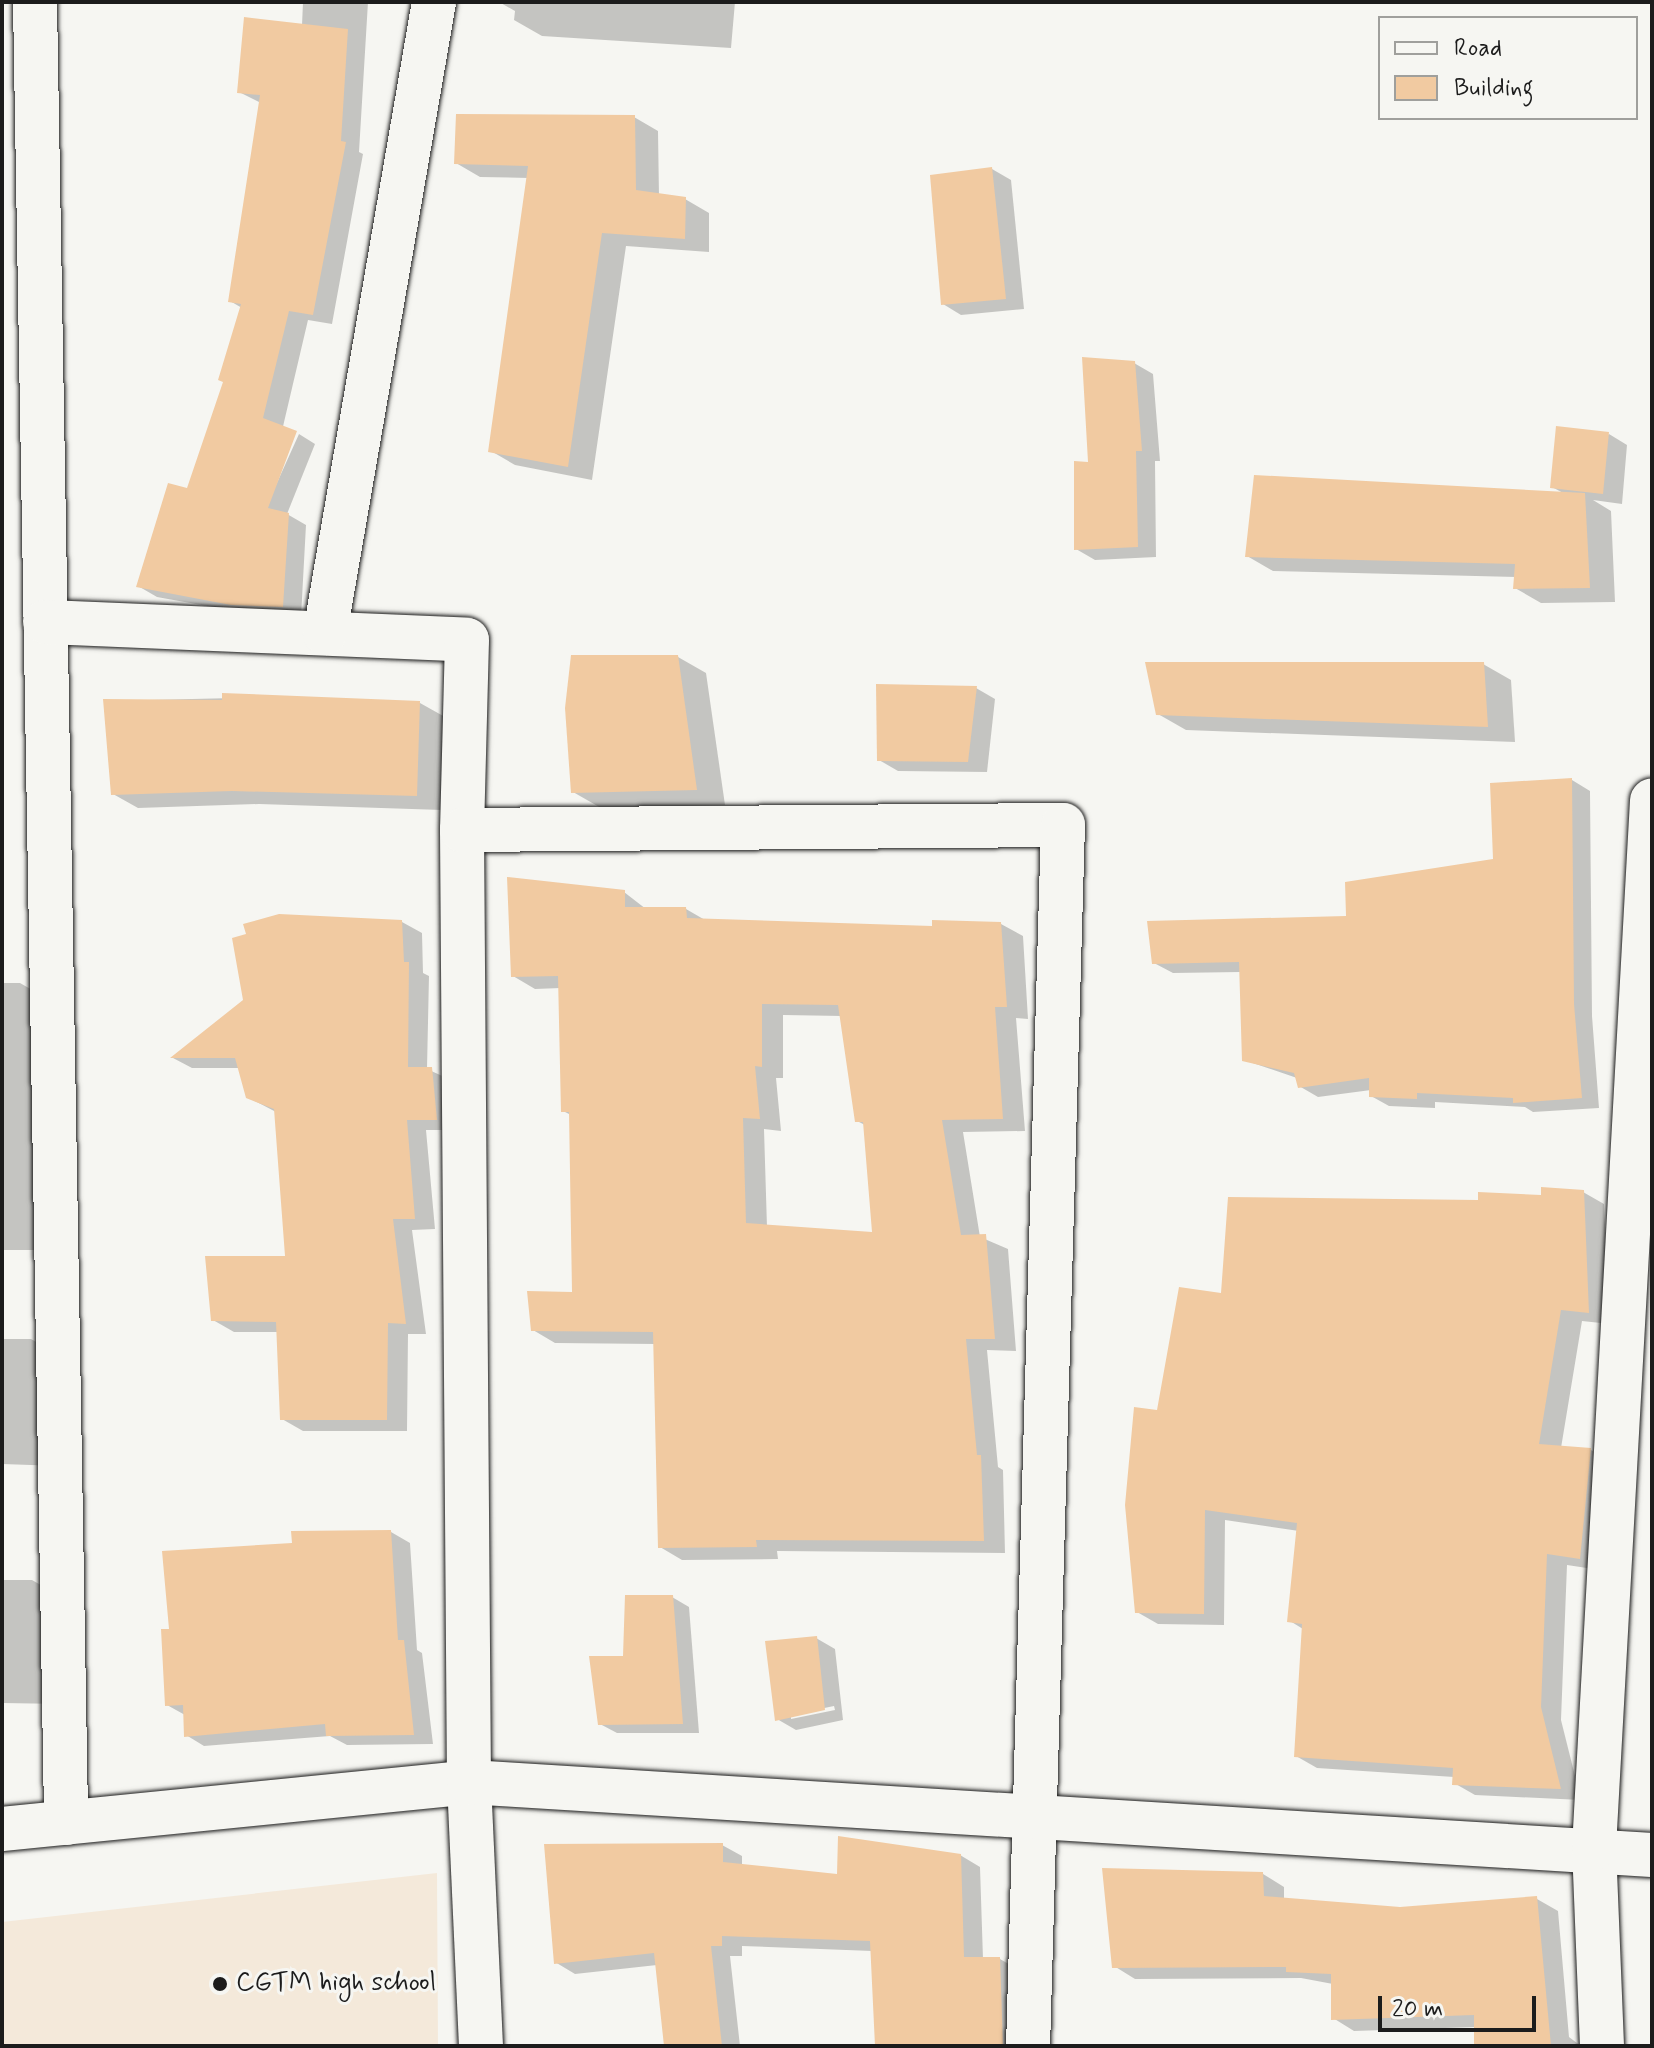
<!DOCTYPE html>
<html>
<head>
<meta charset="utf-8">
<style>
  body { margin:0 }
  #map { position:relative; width:1654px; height:2048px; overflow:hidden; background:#f6f6f2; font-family:Mynerve,sans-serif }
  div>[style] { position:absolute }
  .built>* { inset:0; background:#f4e9da }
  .shadow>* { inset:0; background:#0003 }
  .building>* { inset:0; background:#f1caa1 }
  .roads { filter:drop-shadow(0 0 2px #1c1c1c) drop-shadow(0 0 2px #1c1c1c) }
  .minor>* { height:44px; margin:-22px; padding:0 22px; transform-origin:22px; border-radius:22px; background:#f6f6f2 }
  .dots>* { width:22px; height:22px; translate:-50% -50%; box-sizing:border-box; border:4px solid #f6f6f2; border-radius:50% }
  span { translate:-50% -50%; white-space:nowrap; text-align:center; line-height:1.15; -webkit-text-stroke:6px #f6f6f2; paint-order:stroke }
  .poi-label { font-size:26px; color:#1c1c1c }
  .left { translate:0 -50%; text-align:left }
  .frame { position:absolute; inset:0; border:4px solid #1c1c1c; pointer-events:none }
  .legend { position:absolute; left:1378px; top:16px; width:260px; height:104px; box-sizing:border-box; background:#f6f6f2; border:2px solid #9f9f9c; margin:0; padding:10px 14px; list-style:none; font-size:24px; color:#1c1c1c }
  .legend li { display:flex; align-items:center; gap:16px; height:40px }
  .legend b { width:40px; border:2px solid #9f9f9c }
  .scale { position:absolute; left:1378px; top:1996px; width:158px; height:36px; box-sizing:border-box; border:4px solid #1c1c1c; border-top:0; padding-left:10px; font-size:24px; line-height:28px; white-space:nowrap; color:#1c1c1c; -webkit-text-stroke:6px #f6f6f2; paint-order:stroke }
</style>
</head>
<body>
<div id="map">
  <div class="built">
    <div style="clip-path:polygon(437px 1873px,438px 2046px,2px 2046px,2px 1922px)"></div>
  </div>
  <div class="shadow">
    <div style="clip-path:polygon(303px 2px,368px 2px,359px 152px,363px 154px,332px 324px,308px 320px,262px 516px,299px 434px,315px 444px,287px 514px,306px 525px,301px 617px,251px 614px,157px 597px,138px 586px,189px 490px,225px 382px,242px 308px,230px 301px,261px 103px,239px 92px,302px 25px)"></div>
    <div style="clip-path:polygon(499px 2px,735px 2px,731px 48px,542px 36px,514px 20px,515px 11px)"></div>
    <div style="clip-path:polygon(634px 117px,658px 131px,659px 196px,685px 199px,709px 213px,709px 252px,626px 246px,592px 480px,515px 465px,491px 451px,529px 178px,480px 177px,456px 163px)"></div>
    <div style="clip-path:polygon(992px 169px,1011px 180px,1024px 309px,961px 315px,943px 304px)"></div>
    <div style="clip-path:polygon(1134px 363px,1153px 374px,1160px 461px,1155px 461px,1156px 557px,1095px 560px,1076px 549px,1090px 464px)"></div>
    <div style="clip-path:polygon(1609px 434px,1627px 445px,1622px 504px,1593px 500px,1611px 511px,1615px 602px,1541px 603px,1515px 588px,1516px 577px,1273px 571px,1247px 556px,1565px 494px,1552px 487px)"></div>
    <div style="clip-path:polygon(678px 657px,706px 673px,725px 805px,601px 808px,573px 792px)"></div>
    <div style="clip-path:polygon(1483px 664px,1511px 680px,1515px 742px,1186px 730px,1158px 714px)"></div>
    <div style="clip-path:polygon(976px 688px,995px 699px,987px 772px,898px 771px,879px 760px)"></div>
    <div style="clip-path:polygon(276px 697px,420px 703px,445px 717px,442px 810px,259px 804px,138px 808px,113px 794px,106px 701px)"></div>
    <div style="clip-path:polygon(1572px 780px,1590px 791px,1592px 1016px,1599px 1108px,1533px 1112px,1525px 1107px,1435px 1102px,1435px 1108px,1389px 1106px,1371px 1096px,1371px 1090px,1318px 1097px,1299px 1086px,1297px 1078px,1244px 1060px,1241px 972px,1173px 973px,1154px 963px,1349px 918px,1495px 861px)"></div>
    <div style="clip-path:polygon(evenodd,624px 892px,646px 909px,686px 909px,705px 920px,934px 928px,1001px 924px,1023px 936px,1028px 1019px,1016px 1018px,1025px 1131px,963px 1132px,980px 1237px,1008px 1249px,1016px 1351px,987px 1350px,998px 1467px,1003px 1470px,1005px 1553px,777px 1551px,778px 1559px,682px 1560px,660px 1547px,655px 1344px,555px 1343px,533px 1330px,574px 1294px,571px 1115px,563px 1111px,561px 988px,535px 989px,513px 976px,624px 892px,783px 1015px,842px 1016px,857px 1121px,865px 1125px,874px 1234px,767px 1227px,764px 1129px,781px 1131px,776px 1078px,783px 1078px,783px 1015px)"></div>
    <div style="clip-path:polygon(402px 922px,422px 933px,423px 973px,429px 976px,427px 1069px,451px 1080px,456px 1130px,426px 1130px,435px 1229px,412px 1230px,426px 1334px,408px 1334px,407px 1431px,303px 1431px,282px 1419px,278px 1332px,234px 1332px,213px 1320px,287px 1258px,276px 1112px,247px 1097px,240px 1068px,192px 1068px,173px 1058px)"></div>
    <div style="clip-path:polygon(2px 983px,20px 983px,48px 999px,49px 1250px,2px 1250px)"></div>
    <div style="clip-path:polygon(1583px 1192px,1604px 1204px,1610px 1324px,1582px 1321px,1561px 1448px,1591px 1450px,1611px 1462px,1600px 1570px,1567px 1565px,1561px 1720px,1581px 1800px,1475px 1795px,1454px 1783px,1454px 1777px,1317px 1768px,1296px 1756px,1303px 1629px,1290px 1621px,1299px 1531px,1225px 1520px,1224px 1625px,1158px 1624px,1137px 1612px,1159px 1412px,1223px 1296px,1480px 1202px)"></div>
    <div style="clip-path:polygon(2px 1339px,31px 1339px,59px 1355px,59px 1466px,2px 1464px)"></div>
    <div style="clip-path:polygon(391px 1532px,410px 1543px,417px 1650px,422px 1653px,433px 1744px,347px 1745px,330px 1736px,204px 1746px,186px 1735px,185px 1715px,167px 1705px,171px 1631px,294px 1544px)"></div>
    <div style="clip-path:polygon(2px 1580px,32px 1580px,60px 1596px,62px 1704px,2px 1703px)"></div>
    <div style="clip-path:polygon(672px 1597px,689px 1607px,699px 1733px,617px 1733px,600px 1724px,625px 1658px)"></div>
    <div style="clip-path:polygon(evenodd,816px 1638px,835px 1649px,843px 1720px,796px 1730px,777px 1719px,816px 1638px,834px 1706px,835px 1710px,791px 1719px,791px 1715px,834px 1706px)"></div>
    <div style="clip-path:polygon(722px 1845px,742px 1856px,742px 1866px,839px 1876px,960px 1855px,980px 1867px,983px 1959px,1000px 1959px,1019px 1970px,1023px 2046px,876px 2046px,872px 1951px,742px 1946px,742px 1956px,730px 1956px,740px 2046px,666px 2046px,657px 1965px,575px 1974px,555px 1962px)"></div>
    <div style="clip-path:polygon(1263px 1874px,1284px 1887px,1284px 1899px,1400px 1909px,1537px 1899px,1558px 1911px,1569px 2037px,1581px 2046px,1476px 2046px,1476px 2027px,1354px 2031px,1333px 2018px,1333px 1984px,1301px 1978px,1135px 1979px,1114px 1966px)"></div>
  </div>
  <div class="building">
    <div style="clip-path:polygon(244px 17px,348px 29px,341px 141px,346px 142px,313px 315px,289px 311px,263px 418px,297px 431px,268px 508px,289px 513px,283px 607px,231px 605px,136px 587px,168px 483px,187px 488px,223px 382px,218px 380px,241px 304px,228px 302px,260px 95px,237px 93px)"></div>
    <div style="clip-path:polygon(456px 114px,635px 115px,636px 190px,686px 197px,685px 239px,602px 233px,568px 467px,488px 452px,528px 166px,454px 164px)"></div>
    <div style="clip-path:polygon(992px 167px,1006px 299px,941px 305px,930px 175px)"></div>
    <div style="clip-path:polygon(1082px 357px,1135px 361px,1142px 451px,1136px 451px,1138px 547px,1074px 550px,1074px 461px,1088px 462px)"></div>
    <div style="clip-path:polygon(1556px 426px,1609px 432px,1603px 494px,1550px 488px)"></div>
    <div style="clip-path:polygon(1254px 475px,1585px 493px,1590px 588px,1513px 589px,1515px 564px,1245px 557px)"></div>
    <div style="clip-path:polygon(571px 655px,678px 655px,697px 790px,571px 793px,565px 708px)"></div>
    <div style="clip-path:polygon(1145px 662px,1484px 662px,1488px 727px,1156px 715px)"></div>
    <div style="clip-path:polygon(876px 684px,977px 686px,968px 762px,877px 761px)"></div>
    <div style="clip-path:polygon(222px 693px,420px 701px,417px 796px,232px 791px,111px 795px,103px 699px,222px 700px)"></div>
    <div style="clip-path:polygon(1572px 778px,1574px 1004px,1582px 1098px,1513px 1103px,1513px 1098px,1417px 1093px,1417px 1099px,1369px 1097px,1369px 1078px,1298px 1088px,1294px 1073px,1242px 1061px,1239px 962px,1152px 964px,1147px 921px,1346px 916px,1345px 882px,1493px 859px,1490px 783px)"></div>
    <div style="clip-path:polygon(evenodd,507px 877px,625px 890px,625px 907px,686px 907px,687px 918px,932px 926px,932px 920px,1001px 922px,1007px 1007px,995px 1007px,1003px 1119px,942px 1120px,961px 1235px,986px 1234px,995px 1339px,966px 1339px,977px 1455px,981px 1455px,984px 1541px,756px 1540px,757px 1547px,658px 1548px,653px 1332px,531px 1331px,527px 1291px,572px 1292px,569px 1112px,561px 1112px,558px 976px,511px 977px,507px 877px,762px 1004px,838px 1005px,855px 1122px,863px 1122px,872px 1232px,746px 1223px,743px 1118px,760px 1119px,755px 1066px,762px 1067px,762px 1004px)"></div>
    <div style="clip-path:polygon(279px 914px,402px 920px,404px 962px,409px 962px,408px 1067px,432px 1067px,437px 1120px,407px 1120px,415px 1219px,393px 1219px,406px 1324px,388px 1323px,387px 1420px,280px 1420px,276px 1322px,211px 1321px,205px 1256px,285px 1256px,274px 1109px,246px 1098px,235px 1058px,170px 1058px,243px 1000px,232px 938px,246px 934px,243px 924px)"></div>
    <div style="clip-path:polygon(1541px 1187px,1584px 1190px,1589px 1313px,1561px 1310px,1539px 1444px,1591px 1448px,1580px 1559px,1547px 1554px,1541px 1707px,1561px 1789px,1452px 1785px,1453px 1768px,1294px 1757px,1302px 1624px,1287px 1622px,1297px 1523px,1205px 1510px,1204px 1614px,1135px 1613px,1125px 1505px,1134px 1407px,1157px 1410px,1179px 1287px,1221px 1293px,1228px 1197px,1478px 1200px,1478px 1192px,1541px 1195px)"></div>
    <div style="clip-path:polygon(391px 1530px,398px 1640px,404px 1640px,414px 1735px,326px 1736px,325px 1724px,184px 1737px,183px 1705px,165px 1706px,161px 1629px,169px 1629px,162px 1551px,292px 1543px,291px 1531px)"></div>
    <div style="clip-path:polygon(625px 1595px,673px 1595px,683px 1724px,598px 1725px,589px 1656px,623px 1656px)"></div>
    <div style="clip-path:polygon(817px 1636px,825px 1710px,775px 1721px,765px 1641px)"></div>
    <div style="clip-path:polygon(838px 1836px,961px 1854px,964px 1957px,1000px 1957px,1003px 2046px,875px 2046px,870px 1941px,722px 1936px,722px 1946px,711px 1946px,722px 2046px,664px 2046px,654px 1953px,554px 1964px,544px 1844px,723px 1843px,723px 1862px,837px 1874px)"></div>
    <div style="clip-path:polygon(1102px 1868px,1263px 1872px,1264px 1896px,1400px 1907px,1537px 1896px,1551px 2046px,1474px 2046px,1474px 2015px,1331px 2020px,1331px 1974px,1286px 1972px,1286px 1967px,1112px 1968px)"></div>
  </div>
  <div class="roads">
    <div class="minor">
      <div style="left:35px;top:2px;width:1821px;rotate:89.02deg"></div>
      <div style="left:45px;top:622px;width:422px;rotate:2.4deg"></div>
      <div style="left:467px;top:640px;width:190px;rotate:91.5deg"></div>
      <div style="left:462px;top:830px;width:952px;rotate:89.58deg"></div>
      <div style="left:469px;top:1782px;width:264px;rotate:87.4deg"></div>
      <div style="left:325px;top:633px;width:640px;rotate:-80.2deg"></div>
      <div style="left:462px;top:830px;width:601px;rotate:-0.48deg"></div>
      <div style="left:1063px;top:825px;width:1222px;rotate:91.64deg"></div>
      <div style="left:2px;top:1829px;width:469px;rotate:-5.7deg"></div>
      <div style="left:469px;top:1782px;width:1185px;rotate:3.53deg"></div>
      <div style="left:1602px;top:2046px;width:198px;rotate:-92.3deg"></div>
      <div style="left:1594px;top:1848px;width:1049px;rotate:-86.83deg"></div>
    </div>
  </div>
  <div class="dots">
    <div style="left:220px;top:1984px;background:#1c1c1c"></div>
  </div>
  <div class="poi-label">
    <span class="left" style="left:236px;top:1984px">CGTM high school</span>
  </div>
  <div class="frame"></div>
  <ul class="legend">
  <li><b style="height:10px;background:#f6f6f2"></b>Road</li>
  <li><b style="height:22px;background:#f1caa1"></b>Building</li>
  </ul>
  <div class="scale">20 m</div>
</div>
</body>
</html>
